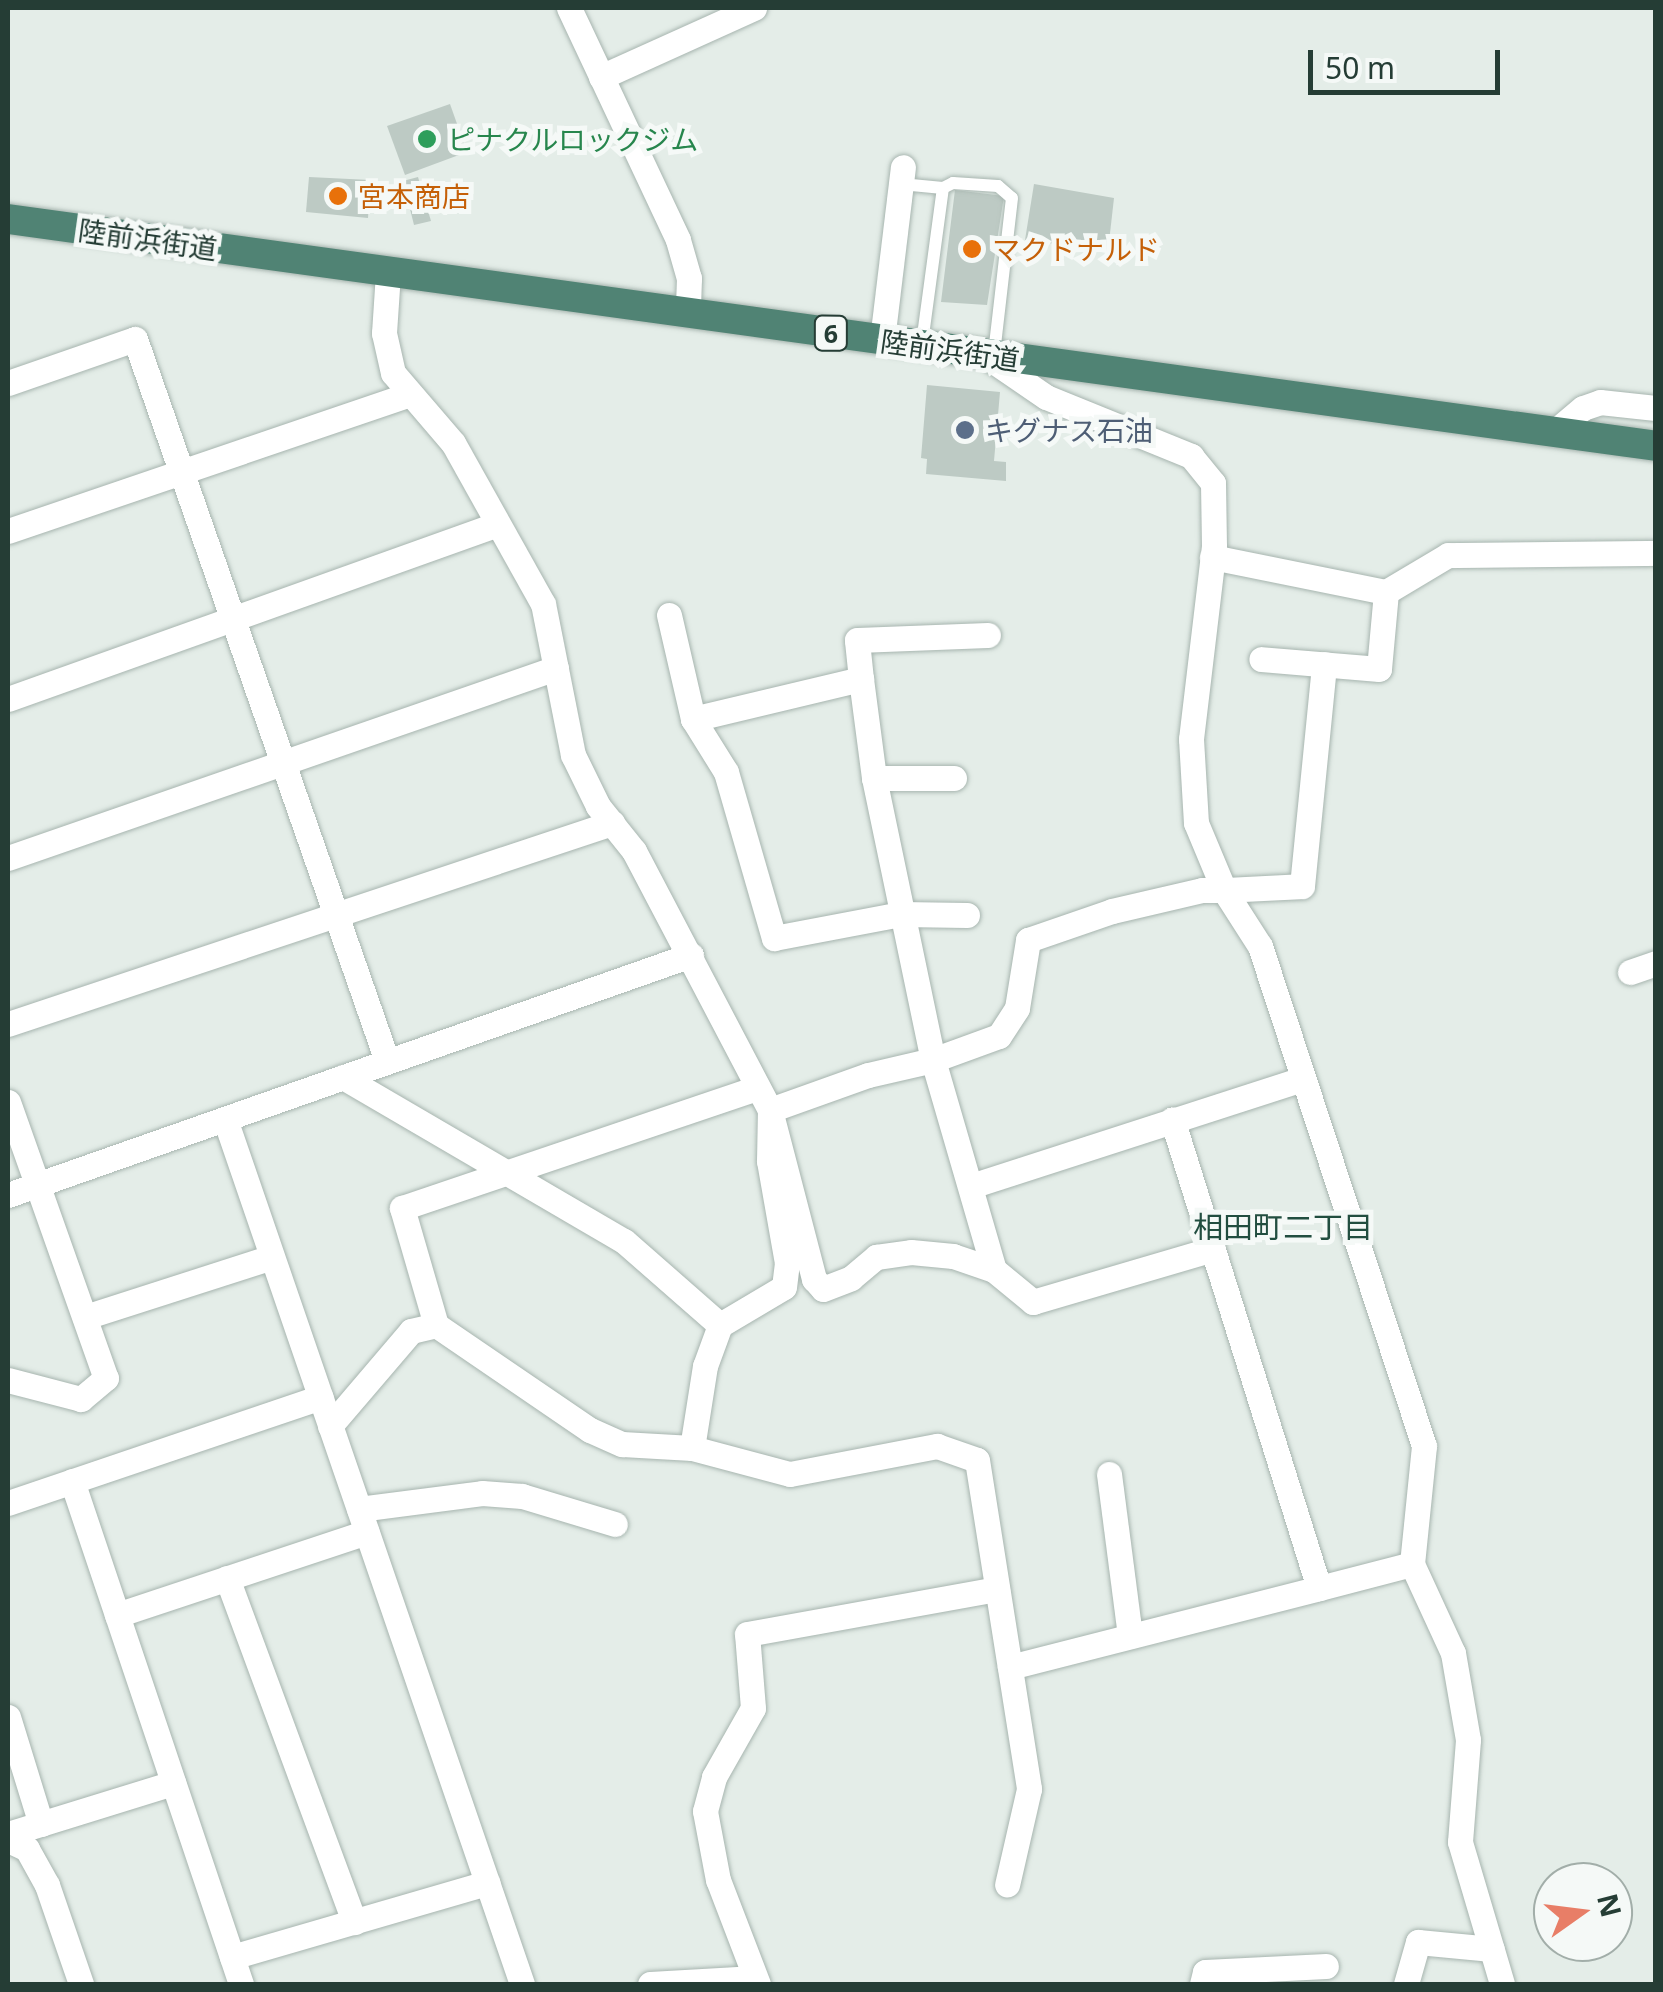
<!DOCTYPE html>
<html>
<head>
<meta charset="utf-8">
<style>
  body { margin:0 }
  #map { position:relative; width:1663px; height:1992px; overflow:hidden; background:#e4ede8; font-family:"Noto Sans","Noto Sans JP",sans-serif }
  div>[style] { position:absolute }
  .building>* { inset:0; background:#bdcac4 }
  .roads { filter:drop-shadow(0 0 2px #a7b5af) drop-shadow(0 0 2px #a7b5af) }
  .service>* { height:12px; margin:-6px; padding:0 6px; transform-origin:6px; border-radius:6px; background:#fff }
  .minor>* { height:25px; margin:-12.5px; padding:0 12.5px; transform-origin:12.5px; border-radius:12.5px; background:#fff }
  .trunk>* { height:30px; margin:-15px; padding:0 15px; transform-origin:15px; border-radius:15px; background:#508374 }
  .dots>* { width:28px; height:28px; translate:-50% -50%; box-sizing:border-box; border:5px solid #f5f9f7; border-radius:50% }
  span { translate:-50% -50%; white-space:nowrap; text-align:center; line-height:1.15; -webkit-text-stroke:10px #f5f9f7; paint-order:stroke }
  .shield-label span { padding:2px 8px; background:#f5f9f7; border:2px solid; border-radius:8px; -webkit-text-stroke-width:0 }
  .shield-label { font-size:25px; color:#253d35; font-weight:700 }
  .leisure-label { font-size:28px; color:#27864d }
  .left { translate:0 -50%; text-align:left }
  .food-label { font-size:28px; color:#c56008 }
  .street-label { font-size:28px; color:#253d35 }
  .service-label { font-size:28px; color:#4e5e75 }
  .neighbourhood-label { font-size:30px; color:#224e40 }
  .frame { position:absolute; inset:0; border:10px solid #253d35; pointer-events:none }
  .north { position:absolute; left:1533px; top:1862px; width:100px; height:100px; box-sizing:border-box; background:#f5f9f7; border:2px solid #a2aea9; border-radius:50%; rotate:76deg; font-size:28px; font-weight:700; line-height:40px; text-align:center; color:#253d35 }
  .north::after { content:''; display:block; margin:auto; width:35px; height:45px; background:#e87e67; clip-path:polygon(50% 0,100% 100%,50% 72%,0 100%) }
  .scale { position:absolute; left:1308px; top:50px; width:192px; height:45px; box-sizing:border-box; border:5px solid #253d35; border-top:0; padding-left:12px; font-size:30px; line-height:35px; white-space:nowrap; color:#253d35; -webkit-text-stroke:8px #f5f9f7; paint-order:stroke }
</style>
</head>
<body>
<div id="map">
  <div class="building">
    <div style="clip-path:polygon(450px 104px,467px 152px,405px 175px,387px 126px)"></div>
    <div style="clip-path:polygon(309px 177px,370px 180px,368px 218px,306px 212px)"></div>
    <div style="clip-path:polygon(418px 177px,431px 221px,414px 225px,403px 181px)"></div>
    <div style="clip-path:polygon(1034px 184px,1114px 198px,1108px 251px,1025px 240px)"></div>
    <div style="clip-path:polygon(955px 190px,1004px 196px,987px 305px,941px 302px)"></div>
    <div style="clip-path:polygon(927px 385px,1000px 392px,994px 461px,1006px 462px,1006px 481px,926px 474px,927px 459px,921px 458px)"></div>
  </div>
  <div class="roads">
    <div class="service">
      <div style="left:901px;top:184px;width:42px;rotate:5.4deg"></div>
      <div style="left:922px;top:343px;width:156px;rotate:-82.3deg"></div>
      <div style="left:943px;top:188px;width:11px;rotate:-27deg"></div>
      <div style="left:953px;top:183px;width:45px;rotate:3.8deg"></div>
      <div style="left:998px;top:186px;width:18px;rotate:41deg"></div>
      <div style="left:1012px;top:198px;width:157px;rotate:96.6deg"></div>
    </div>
    <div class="minor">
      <div style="left:569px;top:8px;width:256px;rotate:64.8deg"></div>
      <div style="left:678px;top:240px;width:40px;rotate:74deg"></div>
      <div style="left:689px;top:278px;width:36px;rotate:92deg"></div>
      <div style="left:601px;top:77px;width:168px;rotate:-24.3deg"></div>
      <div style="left:882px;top:340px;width:174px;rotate:-83.1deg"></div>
      <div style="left:983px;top:354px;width:76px;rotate:34.3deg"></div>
      <div style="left:1046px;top:397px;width:157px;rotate:22.1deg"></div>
      <div style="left:1191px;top:456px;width:35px;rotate:51deg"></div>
      <div style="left:1213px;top:483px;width:63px;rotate:89.1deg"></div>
      <div style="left:1214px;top:546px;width:194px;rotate:96.8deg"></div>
      <div style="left:1191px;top:739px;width:84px;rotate:86.6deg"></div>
      <div style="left:1196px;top:823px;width:73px;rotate:67.3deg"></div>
      <div style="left:1224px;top:890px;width:78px;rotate:-2.9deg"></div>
      <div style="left:1302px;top:886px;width:223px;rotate:-84.3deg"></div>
      <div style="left:8px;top:383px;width:134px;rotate:-19.1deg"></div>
      <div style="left:135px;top:339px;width:765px;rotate:70.76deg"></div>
      <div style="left:1553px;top:433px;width:39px;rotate:-40deg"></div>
      <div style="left:1583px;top:408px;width:18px;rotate:-19deg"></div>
      <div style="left:1600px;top:402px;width:56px;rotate:6.1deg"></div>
      <div style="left:8px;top:531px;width:422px;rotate:-18.8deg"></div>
      <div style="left:1212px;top:557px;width:177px;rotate:11.4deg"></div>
      <div style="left:1386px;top:592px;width:77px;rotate:95.2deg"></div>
      <div style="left:1379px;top:669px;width:118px;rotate:-175.2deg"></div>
      <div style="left:1386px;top:592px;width:72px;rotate:-30.8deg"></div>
      <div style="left:1448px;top:555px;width:208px;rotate:-0.6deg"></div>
      <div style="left:669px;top:615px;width:107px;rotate:77deg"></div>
      <div style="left:693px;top:719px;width:173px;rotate:-13.4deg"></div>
      <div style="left:861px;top:679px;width:100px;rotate:82.5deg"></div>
      <div style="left:874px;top:778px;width:288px;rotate:78.2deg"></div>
      <div style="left:933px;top:1060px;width:67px;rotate:167deg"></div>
      <div style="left:868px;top:1075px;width:104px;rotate:160.3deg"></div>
      <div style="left:770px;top:1110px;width:175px;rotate:75.4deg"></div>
      <div style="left:814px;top:1279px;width:13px;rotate:48deg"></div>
      <div style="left:823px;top:1289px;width:30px;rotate:-21deg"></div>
      <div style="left:851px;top:1278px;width:33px;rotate:-40deg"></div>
      <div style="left:876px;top:1257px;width:35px;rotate:-8deg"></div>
      <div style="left:911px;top:1252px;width:42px;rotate:5.4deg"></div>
      <div style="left:953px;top:1256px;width:43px;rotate:18.9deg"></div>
      <div style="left:861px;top:679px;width:39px;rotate:-96deg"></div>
      <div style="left:857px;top:640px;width:131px;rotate:-2.2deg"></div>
      <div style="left:8px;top:699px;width:520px;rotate:-19.65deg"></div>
      <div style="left:693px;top:719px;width:62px;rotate:58.1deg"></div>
      <div style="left:726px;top:772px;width:173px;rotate:73.9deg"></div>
      <div style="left:774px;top:938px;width:129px;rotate:-10.7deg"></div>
      <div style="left:901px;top:914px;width:66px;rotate:0.9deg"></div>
      <div style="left:874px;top:778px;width:80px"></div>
      <div style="left:8px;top:858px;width:580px;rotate:-19.12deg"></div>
      <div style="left:1630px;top:972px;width:28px;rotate:-19deg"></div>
      <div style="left:8px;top:1024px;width:637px;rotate:-18.41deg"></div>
      <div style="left:343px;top:1077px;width:325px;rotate:30.3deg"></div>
      <div style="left:624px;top:1241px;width:128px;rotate:41.2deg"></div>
      <div style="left:720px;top:1325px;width:74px;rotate:-30.7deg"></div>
      <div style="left:784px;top:1287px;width:24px;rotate:-83deg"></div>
      <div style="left:787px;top:1263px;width:104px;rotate:-100deg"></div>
      <div style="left:769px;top:1161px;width:51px;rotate:-88.9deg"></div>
      <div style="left:770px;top:1110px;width:293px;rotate:-117.7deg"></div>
      <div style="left:634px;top:851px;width:58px;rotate:-128.7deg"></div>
      <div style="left:598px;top:806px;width:57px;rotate:-116.1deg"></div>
      <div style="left:573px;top:755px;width:154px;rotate:-101.2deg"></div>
      <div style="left:543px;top:604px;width:184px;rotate:-119.2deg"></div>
      <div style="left:453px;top:443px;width:92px;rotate:-130.6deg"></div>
      <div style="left:393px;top:373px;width:41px;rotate:-102.7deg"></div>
      <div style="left:384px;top:333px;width:60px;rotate:-86.2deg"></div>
      <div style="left:8px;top:1102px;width:293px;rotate:70.5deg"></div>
      <div style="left:106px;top:1378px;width:33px;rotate:140deg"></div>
      <div style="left:81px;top:1399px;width:75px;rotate:-165.4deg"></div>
      <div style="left:225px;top:1119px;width:915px;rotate:71.05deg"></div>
      <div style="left:971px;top:1186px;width:349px;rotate:-17.9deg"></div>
      <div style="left:8px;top:1195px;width:724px;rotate:-19.36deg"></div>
      <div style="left:1213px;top:1249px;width:188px;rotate:163.6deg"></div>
      <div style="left:1033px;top:1302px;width:50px;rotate:-140.6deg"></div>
      <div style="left:994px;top:1270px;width:219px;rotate:-106.2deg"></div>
      <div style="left:933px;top:1060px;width:70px;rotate:-20deg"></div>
      <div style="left:999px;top:1036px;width:33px;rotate:-57deg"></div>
      <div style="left:1017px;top:1008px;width:69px;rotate:-80.8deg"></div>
      <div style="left:1028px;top:940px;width:89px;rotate:-19deg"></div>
      <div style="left:1112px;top:911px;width:92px;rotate:-13.1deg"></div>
      <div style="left:1202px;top:890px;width:22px"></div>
      <div style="left:1224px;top:890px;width:67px;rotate:57.3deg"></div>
      <div style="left:1260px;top:946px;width:526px;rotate:71.84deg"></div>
      <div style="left:1424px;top:1446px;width:119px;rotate:95.8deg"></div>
      <div style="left:1412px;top:1564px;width:96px;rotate:165.5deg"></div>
      <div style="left:85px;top:1317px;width:196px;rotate:-17.8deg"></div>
      <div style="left:436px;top:1325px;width:186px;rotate:34.3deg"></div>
      <div style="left:590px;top:1430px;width:35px;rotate:24deg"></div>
      <div style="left:622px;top:1444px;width:70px;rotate:3.3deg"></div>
      <div style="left:692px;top:1448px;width:101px;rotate:14.9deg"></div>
      <div style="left:790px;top:1474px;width:150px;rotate:-10.8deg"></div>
      <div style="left:937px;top:1446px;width:42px;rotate:19.3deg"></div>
      <div style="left:977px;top:1460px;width:333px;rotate:81deg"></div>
      <div style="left:1029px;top:1789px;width:98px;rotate:102.9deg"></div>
      <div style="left:330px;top:1426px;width:125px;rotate:-49.5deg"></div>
      <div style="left:411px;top:1331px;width:26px;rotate:-13deg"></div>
      <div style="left:436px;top:1325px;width:122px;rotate:-106.2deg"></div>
      <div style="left:402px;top:1208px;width:374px;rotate:-18.7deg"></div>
      <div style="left:692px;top:1448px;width:83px;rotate:-81deg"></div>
      <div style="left:705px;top:1366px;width:44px;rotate:-69.9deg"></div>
      <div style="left:1109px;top:1474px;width:163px;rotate:82.6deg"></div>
      <div style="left:72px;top:1481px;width:531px;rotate:71.43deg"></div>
      <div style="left:8px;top:1503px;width:330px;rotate:-18.7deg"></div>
      <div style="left:359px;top:1509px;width:124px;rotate:-7.4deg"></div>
      <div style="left:482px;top:1493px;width:40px;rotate:4.3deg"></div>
      <div style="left:522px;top:1496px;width:97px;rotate:16.8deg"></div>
      <div style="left:1412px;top:1564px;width:98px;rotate:65.3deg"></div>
      <div style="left:1453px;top:1653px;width:88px;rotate:80.2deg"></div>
      <div style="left:1468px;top:1740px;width:102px;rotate:94.5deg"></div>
      <div style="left:1460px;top:1842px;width:148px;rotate:73.5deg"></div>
      <div style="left:227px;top:1578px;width:367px;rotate:69.7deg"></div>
      <div style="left:117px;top:1615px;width:263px;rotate:-18.4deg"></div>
      <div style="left:1010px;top:1667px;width:319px;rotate:-14.3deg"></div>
      <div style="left:1319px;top:1588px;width:491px;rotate:-107.4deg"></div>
      <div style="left:8px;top:1717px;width:112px;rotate:72.9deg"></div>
      <div style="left:8px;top:1834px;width:173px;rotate:-17.2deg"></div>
      <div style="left:8px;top:1840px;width:21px;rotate:25deg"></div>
      <div style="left:27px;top:1849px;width:41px;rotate:60.9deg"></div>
      <div style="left:47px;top:1885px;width:105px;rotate:71deg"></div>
      <div style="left:232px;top:1957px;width:266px;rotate:-16.2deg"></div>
      <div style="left:650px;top:1984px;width:105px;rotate:-3.3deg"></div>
      <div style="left:758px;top:1984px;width:111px;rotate:-111deg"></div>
      <div style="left:718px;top:1880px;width:70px;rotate:-100.7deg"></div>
      <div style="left:705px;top:1811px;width:35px;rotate:-75deg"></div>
      <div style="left:714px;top:1777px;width:79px;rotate:-60.5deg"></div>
      <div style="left:753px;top:1708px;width:74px;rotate:-94.6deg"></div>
      <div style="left:747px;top:1634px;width:254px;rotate:-10.2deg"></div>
      <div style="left:1202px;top:1984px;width:12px;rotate:-76deg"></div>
      <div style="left:1205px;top:1972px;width:121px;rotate:-2.8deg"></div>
      <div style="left:1406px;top:1984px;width:44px;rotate:-74.1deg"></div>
      <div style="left:1418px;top:1942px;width:74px;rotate:5.4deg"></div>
    </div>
    <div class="trunk">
      <div style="left:8px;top:219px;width:1664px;rotate:7.84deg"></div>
    </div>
  </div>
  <div class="dots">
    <div style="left:427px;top:139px;background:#2e9e5b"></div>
    <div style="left:338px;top:196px;background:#e8710a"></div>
    <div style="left:972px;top:249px;background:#e8710a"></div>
    <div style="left:965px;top:430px;background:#5c6f8a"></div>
  </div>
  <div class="shield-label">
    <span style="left:831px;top:333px">6</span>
  </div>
  <div class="leisure-label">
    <span class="left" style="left:447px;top:139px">ピナクルロックジム</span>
  </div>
  <div class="food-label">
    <span class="left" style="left:358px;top:196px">宮本商店</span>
    <span class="left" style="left:992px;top:249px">マクドナルド</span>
  </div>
  <div class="street-label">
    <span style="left:148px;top:239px;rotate:8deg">陸前浜街道</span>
    <span style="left:950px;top:350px;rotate:8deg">陸前浜街道</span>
  </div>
  <div class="service-label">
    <span class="left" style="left:985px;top:430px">キグナス石油</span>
  </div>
  <div class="neighbourhood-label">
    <span style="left:1283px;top:1227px">相田町二丁目</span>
  </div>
  <div class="frame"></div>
  <div class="north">N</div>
  <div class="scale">50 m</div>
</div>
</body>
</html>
